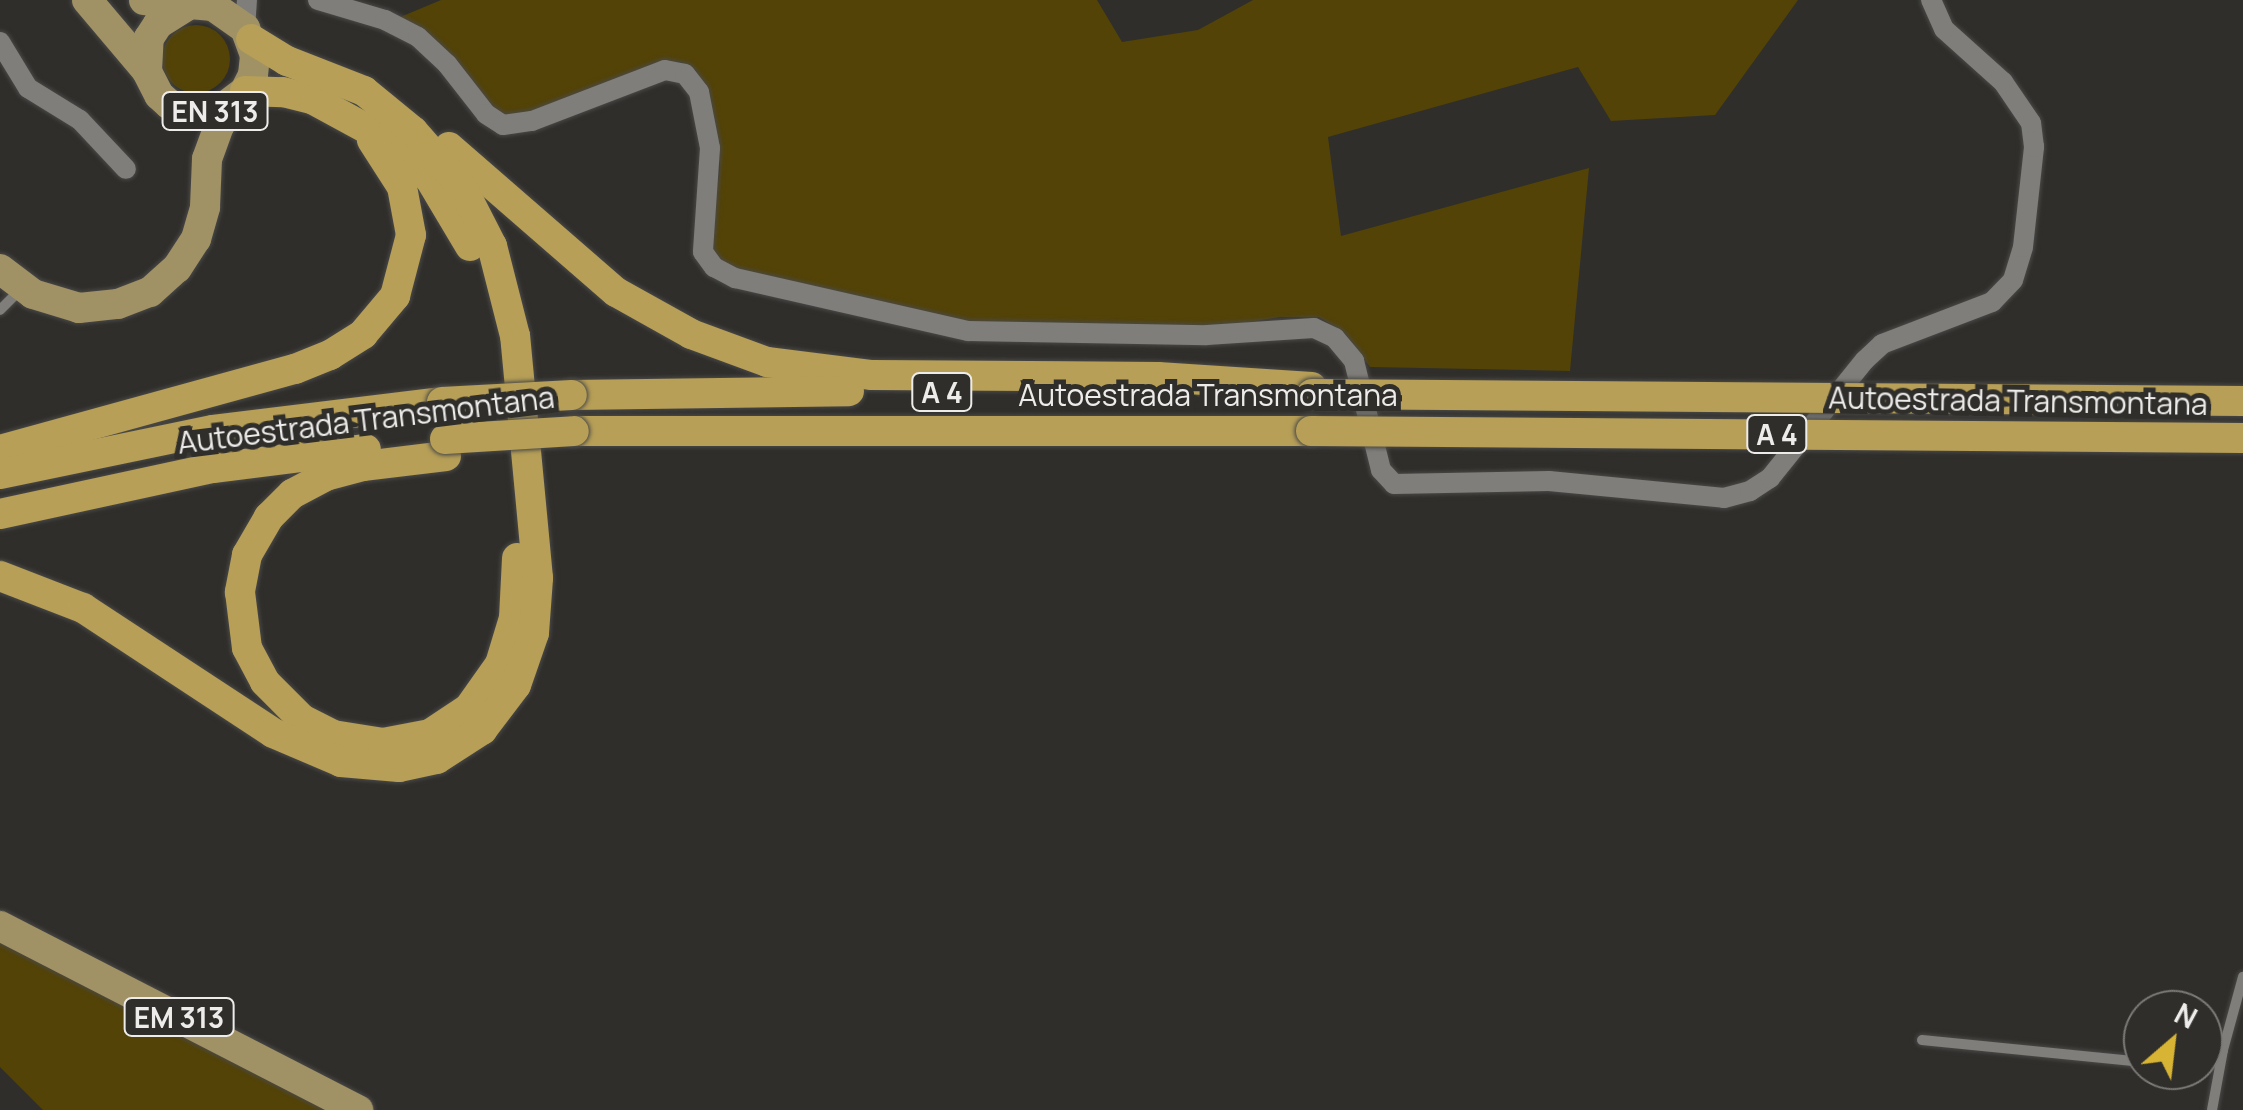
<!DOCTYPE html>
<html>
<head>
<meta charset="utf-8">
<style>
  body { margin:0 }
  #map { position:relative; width:2243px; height:1110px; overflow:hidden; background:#2f2e2b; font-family:Manrope,sans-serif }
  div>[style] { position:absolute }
  .green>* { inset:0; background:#534307 }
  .round { border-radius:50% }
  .roads { filter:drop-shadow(0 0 2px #4a4947) drop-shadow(0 0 2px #4a4947) }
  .lane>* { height:10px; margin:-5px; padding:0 5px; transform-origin:5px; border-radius:5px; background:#7f7e7a }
  .street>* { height:20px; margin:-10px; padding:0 10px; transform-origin:10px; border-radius:10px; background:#7f7e7a }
  .primary>* { height:30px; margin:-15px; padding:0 15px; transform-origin:15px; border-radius:15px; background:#a19265 }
  .highway>* { height:30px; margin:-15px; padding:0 15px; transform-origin:15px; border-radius:15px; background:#b79f57 }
  .bridges { filter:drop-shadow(0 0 2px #4a4947) drop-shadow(0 0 2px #4a4947) }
  .highway-bridge>* { height:30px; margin:-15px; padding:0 15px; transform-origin:15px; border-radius:15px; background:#b79f57 }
  span { translate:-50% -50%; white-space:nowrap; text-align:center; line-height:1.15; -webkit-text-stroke:10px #2f2e2b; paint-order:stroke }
  .shield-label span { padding:2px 8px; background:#2f2e2b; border:2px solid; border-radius:8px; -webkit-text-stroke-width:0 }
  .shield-label { font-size:28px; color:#edecea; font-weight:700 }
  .street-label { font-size:30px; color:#edecea }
  .north { position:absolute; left:2123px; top:990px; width:100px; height:100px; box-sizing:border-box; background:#2f2e2b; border:2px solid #7b7a77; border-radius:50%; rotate:28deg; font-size:28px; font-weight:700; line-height:40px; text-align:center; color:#edecea }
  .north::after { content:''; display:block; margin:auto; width:35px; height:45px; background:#d8b434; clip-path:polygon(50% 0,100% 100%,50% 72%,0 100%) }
</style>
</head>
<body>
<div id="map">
  <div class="green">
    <div style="clip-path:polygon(441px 0,1097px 0,1122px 42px,1198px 30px,1253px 0,1798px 0,1715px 115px,1611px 121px,1578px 67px,1328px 137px,1341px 236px,1589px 168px,1570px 371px,1370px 367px,1345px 333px,1319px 317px,1280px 317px,1226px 326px,986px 326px,726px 267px,713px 256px,711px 237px,720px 167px,714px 115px,696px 71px,681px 62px,667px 62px,526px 117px,502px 117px,398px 18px)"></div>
    <div class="round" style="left:162px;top:25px;width:68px;height:68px"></div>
    <div style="clip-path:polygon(0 937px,337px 1110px,43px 1110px,0 1067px)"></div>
  </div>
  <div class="roads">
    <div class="lane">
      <div style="left:0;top:310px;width:30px;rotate:-45deg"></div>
      <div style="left:1922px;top:1040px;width:222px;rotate:5.7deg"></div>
      <div style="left:2203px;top:1063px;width:24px;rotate:-33deg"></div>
      <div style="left:2223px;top:1050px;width:76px;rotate:-74.7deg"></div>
      <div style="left:2212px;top:1110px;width:61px;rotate:-79.6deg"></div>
    </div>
    <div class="street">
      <div style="left:318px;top:0;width:70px;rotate:16.6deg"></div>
      <div style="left:385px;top:20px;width:37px;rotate:27deg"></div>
      <div style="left:418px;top:37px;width:40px;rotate:43deg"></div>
      <div style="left:447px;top:64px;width:63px;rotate:52deg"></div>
      <div style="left:486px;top:114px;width:20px;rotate:33deg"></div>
      <div style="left:503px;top:125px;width:29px;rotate:-8deg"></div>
      <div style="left:532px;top:121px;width:142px;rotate:-21deg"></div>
      <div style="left:665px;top:70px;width:20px;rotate:11deg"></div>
      <div style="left:685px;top:74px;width:23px;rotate:52deg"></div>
      <div style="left:699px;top:92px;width:57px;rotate:78.9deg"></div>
      <div style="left:710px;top:148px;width:104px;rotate:93.9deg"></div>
      <div style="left:703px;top:252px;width:19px;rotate:54deg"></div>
      <div style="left:714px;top:267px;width:24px;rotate:28deg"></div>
      <div style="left:735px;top:278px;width:239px;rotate:12.8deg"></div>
      <div style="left:968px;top:331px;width:239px;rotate:1deg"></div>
      <div style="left:1207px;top:335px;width:107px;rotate:-3.7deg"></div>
      <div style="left:1314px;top:328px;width:23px;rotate:25deg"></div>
      <div style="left:1335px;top:338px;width:30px;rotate:50deg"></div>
      <div style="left:1354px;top:361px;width:112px;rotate:76.1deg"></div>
      <div style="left:1381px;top:470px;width:19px;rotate:47deg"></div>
      <div style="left:1394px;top:484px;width:155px;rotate:-1.1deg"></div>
      <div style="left:1549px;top:481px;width:176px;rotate:5.5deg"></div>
      <div style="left:1724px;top:498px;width:27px;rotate:-15deg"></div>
      <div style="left:1750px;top:491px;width:24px;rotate:-33deg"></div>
      <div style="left:1770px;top:478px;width:151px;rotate:-51.2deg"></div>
      <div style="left:1865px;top:360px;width:23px;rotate:-43deg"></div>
      <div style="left:1882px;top:344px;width:118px;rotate:-20.9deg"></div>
      <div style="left:1992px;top:302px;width:30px;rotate:-46deg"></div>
      <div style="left:2013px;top:280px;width:34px;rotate:-73deg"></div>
      <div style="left:2023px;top:247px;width:101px;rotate:-83.7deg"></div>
      <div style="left:2034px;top:147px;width:24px;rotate:-97deg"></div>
      <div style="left:2031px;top:123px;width:50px;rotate:-124.3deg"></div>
      <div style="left:2003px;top:82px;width:79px;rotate:-138.1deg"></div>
      <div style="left:1944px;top:29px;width:32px;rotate:-114deg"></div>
      <div style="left:245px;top:28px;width:28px;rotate:-86deg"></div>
      <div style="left:0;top:42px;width:54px;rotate:58.7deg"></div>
      <div style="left:28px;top:88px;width:61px;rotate:31.6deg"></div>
      <div style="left:80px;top:120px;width:67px;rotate:46.8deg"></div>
    </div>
    <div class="primary">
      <div style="left:87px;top:0;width:93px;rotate:49.8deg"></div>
      <div style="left:144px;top:0;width:69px;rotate:5deg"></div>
      <div style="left:213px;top:6px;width:39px;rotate:35deg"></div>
      <div style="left:245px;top:28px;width:30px;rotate:70deg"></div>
      <div style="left:255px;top:56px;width:19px;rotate:96deg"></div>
      <div style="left:253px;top:75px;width:18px;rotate:117deg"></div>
      <div style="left:245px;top:91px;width:31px;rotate:143deg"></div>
      <div style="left:220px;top:110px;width:35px;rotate:177deg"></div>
      <div style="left:185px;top:112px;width:18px;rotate:-153deg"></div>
      <div style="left:169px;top:104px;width:13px;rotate:-138deg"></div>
      <div style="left:159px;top:95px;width:27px;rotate:-117deg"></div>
      <div style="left:147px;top:71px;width:33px;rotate:-87deg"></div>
      <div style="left:149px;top:38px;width:17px;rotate:-57deg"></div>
      <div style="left:158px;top:24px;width:32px;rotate:-32deg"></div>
      <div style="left:0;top:269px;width:41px;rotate:37.1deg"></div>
      <div style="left:33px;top:294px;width:48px;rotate:16.9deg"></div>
      <div style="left:79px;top:308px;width:39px;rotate:-6deg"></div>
      <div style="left:118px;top:304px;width:34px;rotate:-21deg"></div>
      <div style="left:150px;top:292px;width:36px;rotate:-42deg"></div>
      <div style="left:177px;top:268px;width:35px;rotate:-57deg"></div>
      <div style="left:196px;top:239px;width:33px;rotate:-74deg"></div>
      <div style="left:205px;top:207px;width:48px;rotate:-87.6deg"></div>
      <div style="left:207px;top:159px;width:35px;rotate:-70deg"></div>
      <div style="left:219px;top:126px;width:29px;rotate:-56deg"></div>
      <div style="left:0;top:926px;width:403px;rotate:27.2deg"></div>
    </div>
    <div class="highway">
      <div style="left:245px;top:91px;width:38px;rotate:2deg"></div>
      <div style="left:283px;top:92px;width:32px;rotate:14deg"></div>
      <div style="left:314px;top:100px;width:88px;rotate:28.6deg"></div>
      <div style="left:391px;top:142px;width:54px;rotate:43.5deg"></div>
      <div style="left:430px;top:179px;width:78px;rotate:59.2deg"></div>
      <div style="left:449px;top:147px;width:221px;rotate:41deg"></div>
      <div style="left:616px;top:292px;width:86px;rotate:29.2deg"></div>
      <div style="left:691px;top:334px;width:81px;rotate:20.2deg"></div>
      <div style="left:767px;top:362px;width:106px;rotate:7.1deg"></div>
      <div style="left:872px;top:375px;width:286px;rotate:0.4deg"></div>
      <div style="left:1158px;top:377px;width:154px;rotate:3.7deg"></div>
      <div style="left:572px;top:395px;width:277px;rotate:-0.8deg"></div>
      <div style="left:574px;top:431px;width:737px"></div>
      <div style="left:0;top:450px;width:306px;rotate:-15.4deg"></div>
      <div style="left:295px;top:369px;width:38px;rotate:-22deg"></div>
      <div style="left:330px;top:355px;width:39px;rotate:-32deg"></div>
      <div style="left:363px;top:334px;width:50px;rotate:-49.9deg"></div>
      <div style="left:395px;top:296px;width:63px;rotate:-75.3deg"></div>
      <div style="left:411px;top:235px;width:49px;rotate:-100.6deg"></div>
      <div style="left:402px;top:187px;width:56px;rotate:-122.6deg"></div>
      <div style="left:446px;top:456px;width:84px;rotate:173.1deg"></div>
      <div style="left:363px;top:466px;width:38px;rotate:165deg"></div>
      <div style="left:326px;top:476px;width:38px;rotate:152deg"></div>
      <div style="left:292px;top:494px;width:33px;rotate:135deg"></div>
      <div style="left:269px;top:517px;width:44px;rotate:120.1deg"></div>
      <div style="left:247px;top:555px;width:38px;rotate:101deg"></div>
      <div style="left:240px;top:592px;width:56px;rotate:82.9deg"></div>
      <div style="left:247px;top:648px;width:38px;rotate:62deg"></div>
      <div style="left:265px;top:682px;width:52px;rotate:45deg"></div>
      <div style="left:302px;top:719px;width:35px;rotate:27deg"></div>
      <div style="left:333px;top:735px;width:51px;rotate:9.1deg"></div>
      <div style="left:383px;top:743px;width:48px;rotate:-10.8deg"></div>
      <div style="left:430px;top:734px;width:47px;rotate:-33.7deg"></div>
      <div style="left:469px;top:708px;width:54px;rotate:-54.8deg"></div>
      <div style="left:500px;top:664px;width:48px;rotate:-73.1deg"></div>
      <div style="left:514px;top:618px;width:60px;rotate:-87.1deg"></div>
      <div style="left:0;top:474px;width:217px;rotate:-11.7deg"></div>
      <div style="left:213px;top:430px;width:231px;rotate:-7deg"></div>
      <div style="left:0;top:514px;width:218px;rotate:-12.2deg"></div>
      <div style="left:213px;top:468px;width:154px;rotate:-7.1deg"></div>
      <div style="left:0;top:576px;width:89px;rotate:21.1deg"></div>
      <div style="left:83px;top:608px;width:227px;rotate:33.3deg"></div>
      <div style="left:273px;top:733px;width:74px;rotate:23.1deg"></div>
      <div style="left:341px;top:762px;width:58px;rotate:4.9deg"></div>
      <div style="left:399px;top:767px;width:39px;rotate:-12deg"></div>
      <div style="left:437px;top:759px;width:54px;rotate:-32.8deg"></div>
      <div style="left:482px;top:730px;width:56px;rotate:-52.9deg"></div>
      <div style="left:516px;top:685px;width:55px;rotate:-70.9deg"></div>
      <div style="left:534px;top:633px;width:55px;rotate:-85.8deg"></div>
      <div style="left:538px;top:578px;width:243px;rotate:-95.4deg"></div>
      <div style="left:515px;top:336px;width:93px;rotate:-104.3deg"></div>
      <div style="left:492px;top:246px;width:66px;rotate:-117deg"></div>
      <div style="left:462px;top:187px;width:74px;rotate:-131.2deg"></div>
      <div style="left:413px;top:131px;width:63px;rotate:-140.8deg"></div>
      <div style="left:364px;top:91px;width:83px;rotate:-158.7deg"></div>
      <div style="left:287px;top:61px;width:42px;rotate:-148.6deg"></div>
    </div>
  </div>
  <div class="bridges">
    <div class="highway-bridge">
      <div style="left:1312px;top:394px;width:931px;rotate:0.43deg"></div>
      <div style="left:442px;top:402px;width:130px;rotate:-3.1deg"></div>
      <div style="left:1311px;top:431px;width:932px;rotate:0.43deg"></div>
      <div style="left:445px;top:439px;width:129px;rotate:-3.5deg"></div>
    </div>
  </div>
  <div class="shield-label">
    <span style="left:215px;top:111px">EN 313</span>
    <span style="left:942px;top:392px">A 4</span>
    <span style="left:1777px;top:434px">A 4</span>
    <span style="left:179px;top:1017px">EM 313</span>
  </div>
  <div class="street-label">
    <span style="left:1208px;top:395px">Autoestrada Transmontana</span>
    <span style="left:2018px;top:401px;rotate:1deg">Autoestrada Transmontana</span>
    <span style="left:366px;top:420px;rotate:-7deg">Autoestrada Transmontana</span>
  </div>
  <div class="north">N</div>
</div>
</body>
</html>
